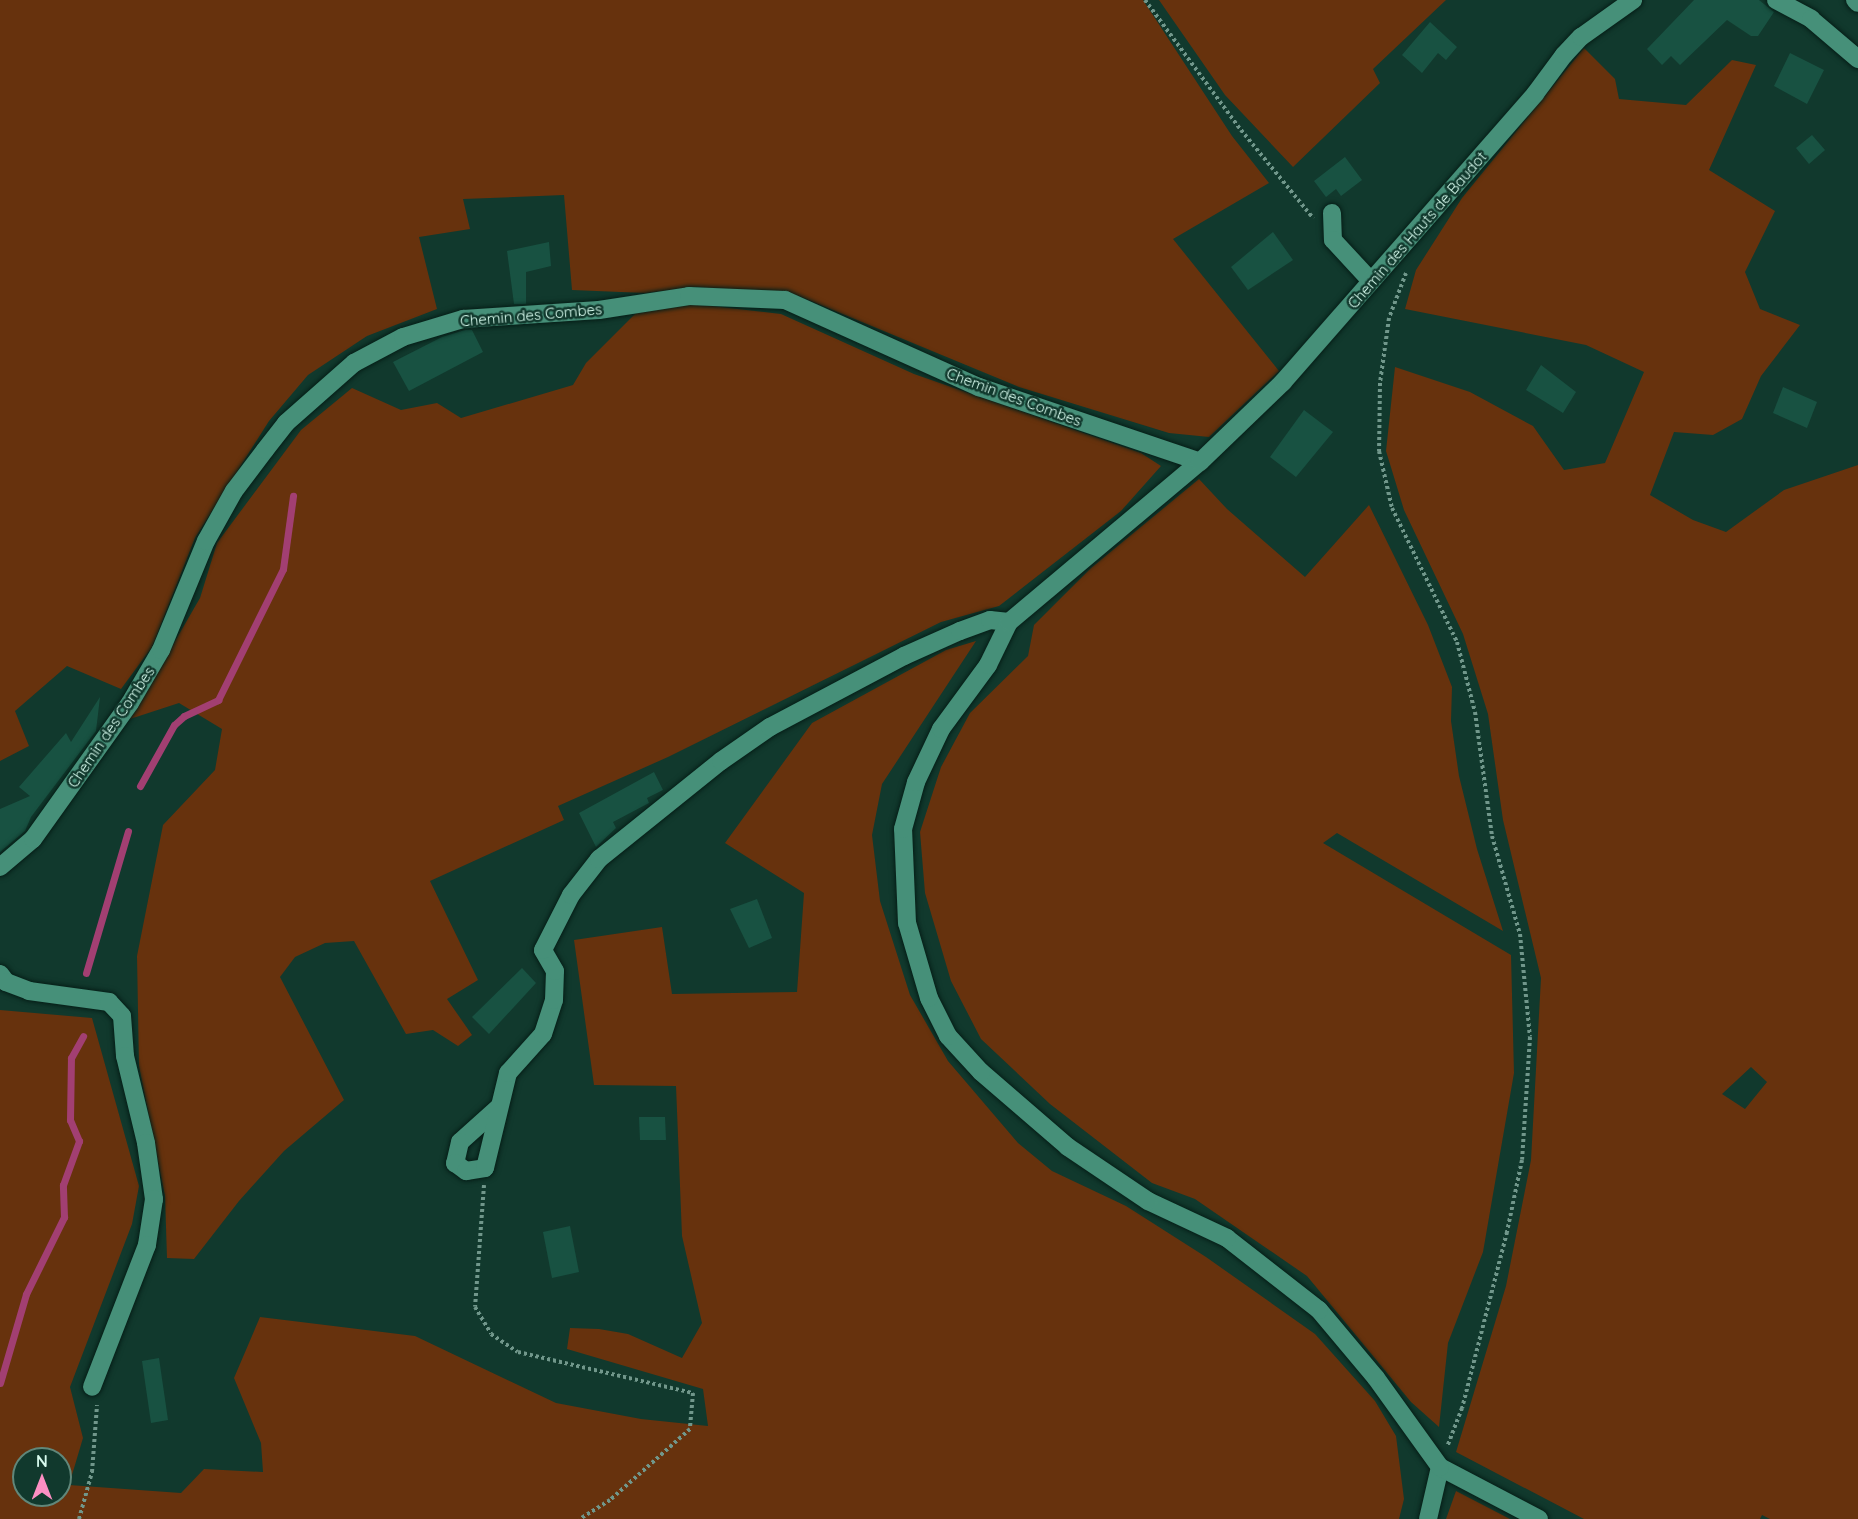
<!DOCTYPE html>
<html>
<head>
<meta charset="utf-8">
<style>
  body { margin:0 }
  #map { position:relative; width:1858px; height:1519px; overflow:hidden; background:#11392d; font-family:Quicksand,sans-serif }
  div>[style] { position:absolute }
  .green>* { inset:0; background:#67320d }
  .stream>* { height:7px; margin:-3.5px; padding:0 3.5px; transform-origin:3.5px; border-radius:3.5px; background:#a23f72 }
  .building>* { inset:0; background:#185242 }
  .path>* { height:4px; margin-top:-2px; transform-origin:0; background:repeating-linear-gradient(90deg,#71978b 0 3px,transparent 0 6px) }
  .roads { filter:drop-shadow(0 0 2px #061e17) drop-shadow(0 0 2px #061e17) }
  .minor>* { height:18px; margin:-9px; padding:0 9px; transform-origin:9px; border-radius:9px; background:#469079 }
  span { translate:-50% -50%; white-space:nowrap; text-align:center; line-height:1.15; -webkit-text-stroke:5px #11392d; paint-order:stroke }
  .street-label { font-size:15px; color:#d7fbee }
  .north { position:absolute; left:12px; top:1447px; width:60px; height:60px; box-sizing:border-box; background:#11392d; border:2px solid #60877a; border-radius:50%; rotate:0deg; font-size:16px; font-weight:700; line-height:24px; text-align:center; color:#d7fbee }
  .north::after { content:''; display:block; margin:auto; width:21px; height:27px; background:#fc8fc3; clip-path:polygon(50% 0,100% 100%,50% 72%,0 100%) }
</style>
</head>
<body>
<div id="map">
  <div class="green">
    <div style="clip-path:polygon(0 0,1143px 0,1232px 136px,1269px 183px,1173px 239px,1279px 371px,1209px 437px,1169px 433px,1019px 387px,799px 296px,696px 287px,645px 293px,572px 290px,564px 195px,463px 199px,470px 229px,419px 237px,437px 309px,367px 336px,308px 375px,269px 421px,195px 538px,152px 647px,121px 689px,67px 666px,15px 711px,29px 746px,0 761px)"></div>
    <div style="clip-path:polygon(1159px 0,1446px 0,1373px 69px,1380px 83px,1293px 167px,1225px 95px)"></div>
    <div style="clip-path:polygon(evenodd,1584px 48px,1615px 79px,1619px 99px,1686px 105px,1732px 60px,1756px 65px,1709px 170px,1775px 211px,1745px 272px,1760px 309px,1800px 325px,1761px 376px,1742px 419px,1713px 435px,1674px 432px,1650px 495px,1693px 520px,1726px 532px,1784px 490px,1858px 465px,1858px 1519px,1770px 1519px,1762px 1515px,1760px 1519px,1584px 1519px,1456px 1452px,1506px 1286px,1531px 1160px,1541px 978px,1503px 820px,1488px 714px,1463px 634px,1404px 510px,1386px 451px,1395px 367px,1470px 392px,1533px 426px,1564px 470px,1605px 463px,1644px 372px,1586px 345px,1405px 309px,1416px 270px,1462px 198px,1584px 48px,1751px 1067px,1767px 1082px,1745px 1109px,1722px 1094px,1751px 1067px)"></div>
    <div style="clip-path:polygon(694px 304px,781px 314px,914px 374px,1141px 453px,1161px 466px,1121px 511px,999px 606px,941px 622px,668px 757px,558px 806px,564px 820px,430px 881px,478px 980px,447px 999px,472px 1035px,458px 1046px,433px 1030px,406px 1034px,354px 941px,325px 943px,295px 957px,280px 977px,344px 1100px,284px 1151px,239px 1201px,194px 1259px,167px 1258px,165px 1196px,139px 1066px,137px 956px,163px 825px,215px 770px,222px 729px,179px 703px,130px 719px,200px 598px,217px 543px,301px 430px,352px 388px,401px 410px,437px 403px,461px 418px,573px 385px,586px 363px,636px 313px)"></div>
    <div style="clip-path:polygon(1199px 479px,1227px 509px,1305px 577px,1369px 505px,1428px 625px,1452px 687px,1451px 721px,1459px 776px,1477px 849px,1503px 931px,1337px 833px,1323px 843px,1511px 955px,1514px 1073px,1483px 1252px,1448px 1343px,1439px 1427px,1411px 1402px,1307px 1276px,1195px 1199px,1152px 1183px,1050px 1104px,981px 1039px,951px 981px,925px 893px,920px 832px,941px 767px,970px 713px,1028px 656px,1034px 625px,1091px 568px)"></div>
    <div style="clip-path:polygon(evenodd,976px 641px,882px 784px,872px 835px,880px 901px,910px 995px,948px 1061px,1018px 1143px,1052px 1171px,1126px 1206px,1206px 1257px,1315px 1334px,1375px 1401px,1396px 1436px,1404px 1499px,1399px 1519px,0 1519px,0 1010px,92px 1018px,139px 1186px,132px 1224px,70px 1387px,83px 1438px,69px 1485px,181px 1493px,204px 1469px,263px 1472px,261px 1443px,234px 1378px,260px 1317px,415px 1336px,556px 1403px,641px 1419px,708px 1426px,703px 1389px,567px 1349px,570px 1328px,599px 1329px,628px 1334px,682px 1358px,702px 1323px,682px 1236px,676px 1086px,594px 1085px,574px 940px,662px 927px,672px 994px,797px 992px,804px 893px,725px 843px,812px 723px,946px 650px,976px 641px,24px 1459px,60px 1459px,60px 1495px,24px 1495px,24px 1459px)"></div>
    <div style="clip-path:polygon(1456px 1491px,1510px 1519px,1446px 1519px)"></div>
  </div>
  <div class="stream">
    <div style="left:140px;top:786px;width:70px;rotate:-60.9deg"></div>
    <div style="left:174px;top:725px;width:13px;rotate:-42deg"></div>
    <div style="left:184px;top:716px;width:38px;rotate:-25deg"></div>
    <div style="left:218px;top:700px;width:146px;rotate:-63.6deg"></div>
    <div style="left:283px;top:569px;width:74px;rotate:-82.2deg"></div>
    <div style="left:86px;top:973px;width:148px;rotate:-73.5deg"></div>
    <div style="left:0;top:1383px;width:93px;rotate:-73.7deg"></div>
    <div style="left:26px;top:1294px;width:86px;rotate:-63.7deg"></div>
    <div style="left:64px;top:1217px;width:32px;rotate:-92deg"></div>
    <div style="left:63px;top:1185px;width:47px;rotate:-70deg"></div>
    <div style="left:79px;top:1141px;width:23px;rotate:-113deg"></div>
    <div style="left:70px;top:1120px;width:62px;rotate:-89.1deg"></div>
    <div style="left:71px;top:1058px;width:25px;rotate:-61deg"></div>
  </div>
  <div class="building">
    <div style="clip-path:polygon(1694px 0,1759px 0,1774px 12px,1758px 36px,1751px 36px,1727px 20px,1680px 65px,1671px 56px,1662px 65px,1647px 49px)"></div>
    <div style="clip-path:polygon(1430px 22px,1457px 47px,1446px 60px,1438px 53px,1422px 73px,1402px 55px)"></div>
    <div style="clip-path:polygon(1790px 53px,1824px 70px,1807px 104px,1774px 86px)"></div>
    <div style="clip-path:polygon(1812px 135px,1825px 150px,1809px 164px,1796px 148px)"></div>
    <div style="clip-path:polygon(1345px 157px,1362px 180px,1341px 196px,1336px 189px,1326px 197px,1314px 181px)"></div>
    <div style="clip-path:polygon(1273px 232px,1293px 260px,1248px 290px,1231px 267px)"></div>
    <div style="clip-path:polygon(549px 242px,551px 266px,526px 272px,526px 304px,514px 304px,507px 251px)"></div>
    <div style="clip-path:polygon(465px 330px,472px 330px,483px 352px,409px 391px,393px 362px,442px 337px)"></div>
    <div style="clip-path:polygon(1541px 365px,1576px 392px,1563px 413px,1526px 390px)"></div>
    <div style="clip-path:polygon(1783px 387px,1817px 402px,1807px 428px,1773px 413px)"></div>
    <div style="clip-path:polygon(1304px 410px,1333px 432px,1296px 477px,1270px 457px)"></div>
    <div style="clip-path:polygon(100px 697px,96px 731px,31px 817px,25px 831px,0 852px,0 809px,30px 796px,19px 787px,66px 733px,71px 742px)"></div>
    <div style="clip-path:polygon(654px 772px,663px 790px,647px 798px,649px 803px,613px 822px,616px 828px,596px 847px,579px 813px)"></div>
    <div style="clip-path:polygon(757px 899px,772px 938px,749px 948px,730px 909px)"></div>
    <div style="clip-path:polygon(522px 968px,536px 983px,489px 1034px,472px 1017px)"></div>
    <div style="clip-path:polygon(639px 1117px,665px 1117px,666px 1140px,640px 1140px)"></div>
    <div style="clip-path:polygon(570px 1226px,579px 1272px,552px 1278px,543px 1232px)"></div>
    <div style="clip-path:polygon(159px 1358px,168px 1420px,151px 1423px,142px 1361px)"></div>
  </div>
  <div class="path">
    <div style="left:1145px;top:0;width:162px;rotate:53.6deg"></div>
    <div style="left:1241px;top:130px;width:114px;rotate:50.7deg"></div>
    <div style="left:1406px;top:273px;width:48px;rotate:110.7deg"></div>
    <div style="left:1389px;top:318px;width:66px;rotate:97.9deg"></div>
    <div style="left:1380px;top:383px;width:68px;rotate:90.8deg"></div>
    <div style="left:1379px;top:451px;width:58px;rotate:77.2deg"></div>
    <div style="left:1392px;top:508px;width:149px;rotate:64.1deg"></div>
    <div style="left:1457px;top:642px;width:72px;rotate:75.6deg"></div>
    <div style="left:1475px;top:712px;width:125px;rotate:82.2deg"></div>
    <div style="left:1492px;top:836px;width:102px;rotate:74.1deg"></div>
    <div style="left:1520px;top:934px;width:103px;rotate:84.5deg"></div>
    <div style="left:1530px;top:1037px;width:123px;rotate:93.7deg"></div>
    <div style="left:1522px;top:1160px;width:74px;rotate:101.8deg"></div>
    <div style="left:1507px;top:1232px;width:182px;rotate:104.3deg"></div>
    <div style="left:1462px;top:1408px;width:40px;rotate:111deg"></div>
    <div style="left:484px;top:1185px;width:122px;rotate:94.2deg"></div>
    <div style="left:475px;top:1307px;width:31px;rotate:59deg"></div>
    <div style="left:491px;top:1334px;width:32px;rotate:34deg"></div>
    <div style="left:518px;top:1352px;width:180px;rotate:13.2deg"></div>
    <div style="left:693px;top:1393px;width:36px;rotate:95deg"></div>
    <div style="left:690px;top:1429px;width:107px;rotate:138.4deg"></div>
    <div style="left:610px;top:1500px;width:36px;rotate:148deg"></div>
    <div style="left:79px;top:1519px;width:49px;rotate:-74.5deg"></div>
    <div style="left:92px;top:1472px;width:67px;rotate:-85.7deg"></div>
  </div>
  <div class="roads">
    <div class="minor">
      <div style="left:1776px;top:0;width:40px;rotate:28deg"></div>
      <div style="left:1811px;top:19px;width:62px;rotate:40.4deg"></div>
      <div style="left:1855px;top:0;width:4px;rotate:45deg"></div>
      <div style="left:1332px;top:213px;width:27px;rotate:88deg"></div>
      <div style="left:1333px;top:240px;width:56px;rotate:47.2deg"></div>
      <div style="left:0;top:867px;width:43px;rotate:-40.3deg"></div>
      <div style="left:33px;top:839px;width:167px;rotate:-54.5deg"></div>
      <div style="left:130px;top:703px;width:61px;rotate:-59.7deg"></div>
      <div style="left:161px;top:650px;width:118px;rotate:-67.6deg"></div>
      <div style="left:206px;top:541px;width:57px;rotate:-60.8deg"></div>
      <div style="left:234px;top:491px;width:51px;rotate:-52.9deg"></div>
      <div style="left:265px;top:450px;width:34px;rotate:-52deg"></div>
      <div style="left:286px;top:423px;width:91px;rotate:-41.4deg"></div>
      <div style="left:354px;top:363px;width:55px;rotate:-28deg"></div>
      <div style="left:403px;top:337px;width:63px;rotate:-16.7deg"></div>
      <div style="left:463px;top:319px;width:136px;rotate:-3.8deg"></div>
      <div style="left:599px;top:310px;width:91px;rotate:-8.8deg"></div>
      <div style="left:689px;top:296px;width:96px;rotate:2.4deg"></div>
      <div style="left:785px;top:300px;width:213px;rotate:24.2deg"></div>
      <div style="left:979px;top:387px;width:233px;rotate:18.7deg"></div>
      <div style="left:0;top:974px;width:10px;rotate:53deg"></div>
      <div style="left:6px;top:982px;width:25px;rotate:21deg"></div>
      <div style="left:29px;top:991px;width:81px;rotate:7.8deg"></div>
      <div style="left:109px;top:1002px;width:19px;rotate:47deg"></div>
      <div style="left:122px;top:1016px;width:40px;rotate:85.7deg"></div>
      <div style="left:125px;top:1056px;width:89px;rotate:76.4deg"></div>
      <div style="left:146px;top:1143px;width:57px;rotate:81.9deg"></div>
      <div style="left:154px;top:1199px;width:47px;rotate:98.7deg"></div>
      <div style="left:147px;top:1245px;width:152px;rotate:111.2deg"></div>
      <div style="left:499px;top:1107px;width:52px;rotate:138.1deg"></div>
      <div style="left:460px;top:1142px;width:22px;rotate:103deg"></div>
      <div style="left:455px;top:1163px;width:14px;rotate:36deg"></div>
      <div style="left:466px;top:1171px;width:19px;rotate:-9deg"></div>
      <div style="left:485px;top:1168px;width:98px;rotate:-76.4deg"></div>
      <div style="left:508px;top:1073px;width:52px;rotate:-48.1deg"></div>
      <div style="left:543px;top:1034px;width:36px;rotate:-72deg"></div>
      <div style="left:554px;top:1000px;width:29px;rotate:-88deg"></div>
      <div style="left:555px;top:971px;width:24px;rotate:-120deg"></div>
      <div style="left:543px;top:950px;width:62px;rotate:-63deg"></div>
      <div style="left:571px;top:895px;width:46px;rotate:-52.1deg"></div>
      <div style="left:599px;top:859px;width:156px;rotate:-38.8deg"></div>
      <div style="left:721px;top:761px;width:60px;rotate:-34.8deg"></div>
      <div style="left:770px;top:727px;width:152px;rotate:-27.9deg"></div>
      <div style="left:904px;top:656px;width:61px;rotate:-24.1deg"></div>
      <div style="left:960px;top:631px;width:32px;rotate:-20deg"></div>
      <div style="left:990px;top:620px;width:19px;rotate:6deg"></div>
      <div style="left:1428px;top:1519px;width:53px;rotate:-77deg"></div>
      <div style="left:1539px;top:1519px;width:112px;rotate:-152.3deg"></div>
      <div style="left:1440px;top:1467px;width:110px;rotate:-125.7deg"></div>
      <div style="left:1376px;top:1378px;width:89px;rotate:-130deg"></div>
      <div style="left:1319px;top:1310px;width:117px;rotate:-142deg"></div>
      <div style="left:1227px;top:1238px;width:87px;rotate:-154.9deg"></div>
      <div style="left:1148px;top:1201px;width:97px;rotate:-146deg"></div>
      <div style="left:1068px;top:1147px;width:115px;rotate:-139.2deg"></div>
      <div style="left:981px;top:1072px;width:49px;rotate:-132.5deg"></div>
      <div style="left:948px;top:1036px;width:42px;rotate:-116.6deg"></div>
      <div style="left:929px;top:998px;width:78px;rotate:-106.3deg"></div>
      <div style="left:907px;top:923px;width:94px;rotate:-92.4deg"></div>
      <div style="left:903px;top:829px;width:49px;rotate:-74.5deg"></div>
      <div style="left:916px;top:782px;width:59px;rotate:-64.7deg"></div>
      <div style="left:941px;top:729px;width:79px;rotate:-53.7deg"></div>
      <div style="left:988px;top:665px;width:48px;rotate:-64deg"></div>
      <div style="left:1009px;top:622px;width:249px;rotate:-40deg"></div>
      <div style="left:1200px;top:462px;width:115px;rotate:-43.9deg"></div>
      <div style="left:1283px;top:382px;width:383px;rotate:-48.8deg"></div>
      <div style="left:1535px;top:94px;width:49px;rotate:-53.4deg"></div>
      <div style="left:1564px;top:55px;width:25px;rotate:-47deg"></div>
      <div style="left:1581px;top:37px;width:64px;rotate:-35.4deg"></div>
    </div>
  </div>
  <div class="street-label">
    <span style="left:1417px;top:230px;rotate:-49deg">Chemin des Hauts de Baudot</span>
    <span style="left:531px;top:315px;rotate:-5deg">Chemin des Combes</span>
    <span style="left:1014px;top:397px;rotate:20deg">Chemin des Combes</span>
    <span style="left:111px;top:727px;rotate:-56deg">Chemin des Combes</span>
  </div>
  <div class="north">N</div>
</div>
</body>
</html>
